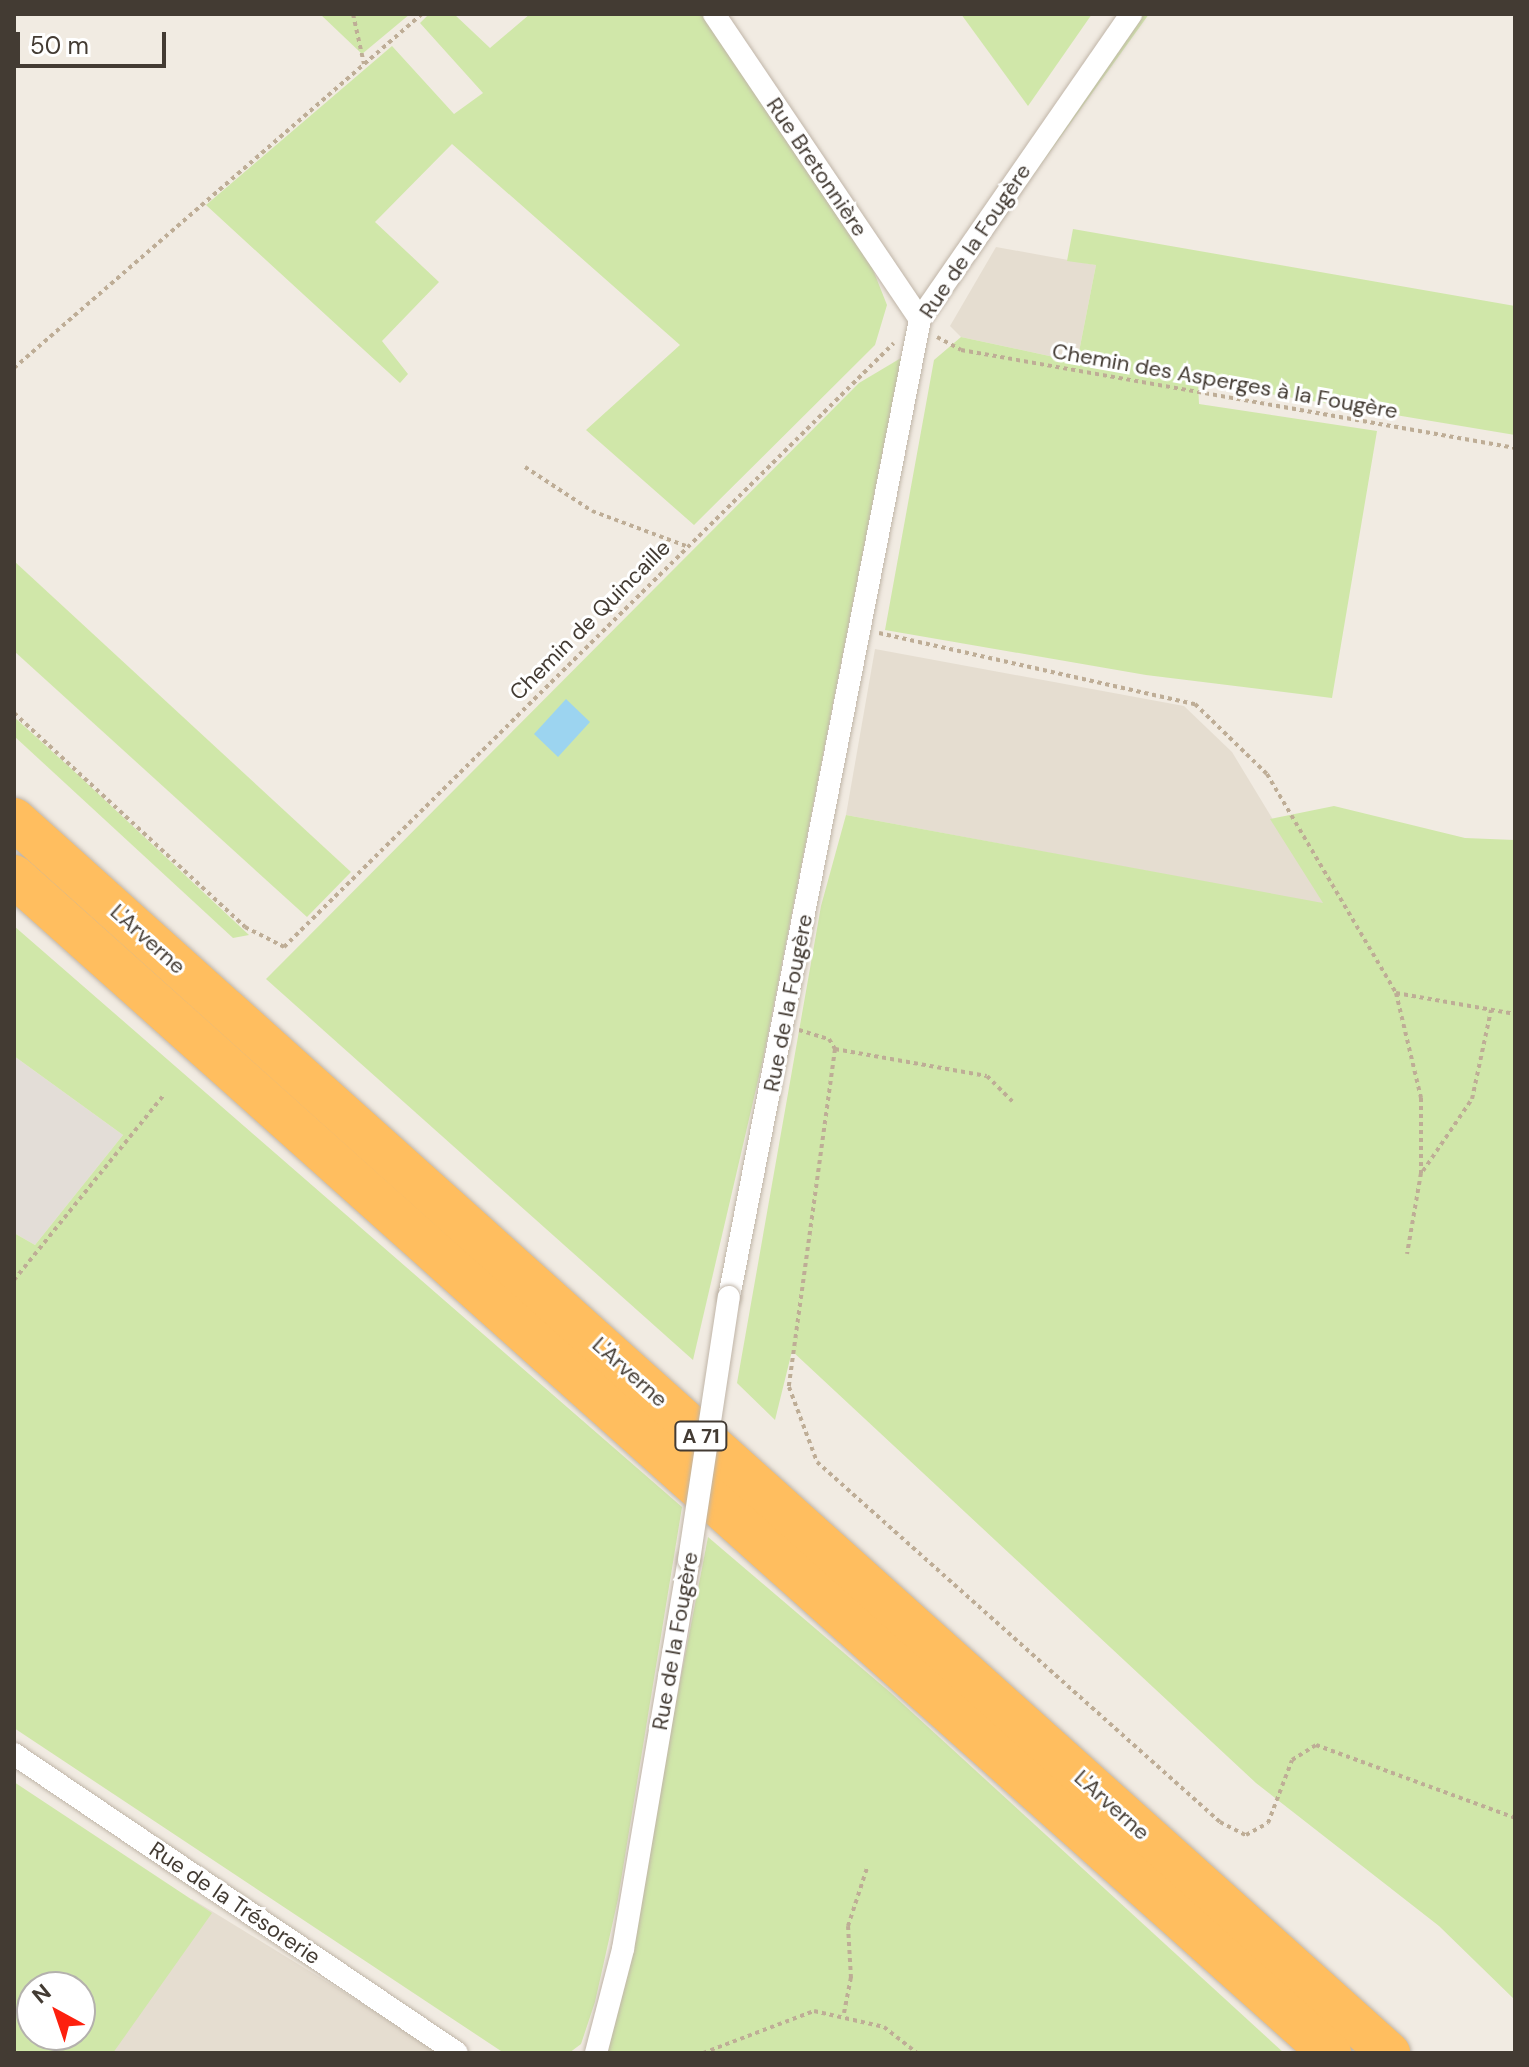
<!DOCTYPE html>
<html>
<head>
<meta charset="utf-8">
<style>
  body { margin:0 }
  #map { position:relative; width:1529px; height:2067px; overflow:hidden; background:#f1ebe2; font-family:"DM Sans",sans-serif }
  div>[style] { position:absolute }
  .residential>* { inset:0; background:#e5ddd0 }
  .industrial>* { inset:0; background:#e3ddd7 }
  .green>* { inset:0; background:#d0e7a9 }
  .water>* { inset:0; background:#9cd4f0 }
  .path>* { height:4px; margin-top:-2px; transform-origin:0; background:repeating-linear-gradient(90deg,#bead96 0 4px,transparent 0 8px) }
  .roads { filter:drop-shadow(0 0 2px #c0b5a8) drop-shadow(0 0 2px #c0b5a8) }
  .street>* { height:22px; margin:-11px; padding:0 11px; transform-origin:11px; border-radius:11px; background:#fff }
  .highway>* { height:42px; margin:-21px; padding:0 21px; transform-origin:21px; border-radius:21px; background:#ffbe5f }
  .bridges { filter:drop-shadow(0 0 2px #c0b5a8) drop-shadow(0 0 2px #c0b5a8) }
  .street-bridge>* { height:22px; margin:-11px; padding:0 11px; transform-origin:11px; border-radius:11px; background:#fff }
  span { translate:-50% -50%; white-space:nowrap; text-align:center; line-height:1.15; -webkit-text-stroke:6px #fff; paint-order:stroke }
  .shield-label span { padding:2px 6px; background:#fff; border:2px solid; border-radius:6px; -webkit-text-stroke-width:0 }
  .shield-label { font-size:20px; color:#433b33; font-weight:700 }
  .street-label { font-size:22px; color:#433b33 }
  .frame { position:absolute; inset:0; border:16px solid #433b33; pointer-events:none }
  .north { position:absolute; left:16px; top:1971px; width:80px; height:80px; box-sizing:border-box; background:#fff; border:2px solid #b4b1ad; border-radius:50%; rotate:320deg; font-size:22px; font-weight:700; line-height:32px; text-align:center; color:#433b33 }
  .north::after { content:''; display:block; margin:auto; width:28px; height:36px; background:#fd200e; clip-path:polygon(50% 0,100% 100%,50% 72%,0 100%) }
  .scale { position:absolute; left:16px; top:32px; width:150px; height:36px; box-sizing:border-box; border:4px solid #433b33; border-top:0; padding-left:10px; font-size:24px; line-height:28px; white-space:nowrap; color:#433b33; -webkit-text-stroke:6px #fff; paint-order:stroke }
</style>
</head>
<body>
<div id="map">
  <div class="residential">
    <div style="clip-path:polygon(996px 247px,1096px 265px,1077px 362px,961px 337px,950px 326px)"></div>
    <div style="clip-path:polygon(875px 649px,1184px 706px,1232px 752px,1324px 904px,846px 815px)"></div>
    <div style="clip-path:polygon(192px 1899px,443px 2053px,82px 2053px)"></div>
  </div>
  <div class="industrial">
    <div style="clip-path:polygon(14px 1056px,123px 1135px,35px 1245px,14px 1233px)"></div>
  </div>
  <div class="green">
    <div style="clip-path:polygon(320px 14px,410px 14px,362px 54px)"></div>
    <div style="clip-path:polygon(429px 14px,454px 14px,490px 48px,530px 14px,704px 14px,866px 252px,887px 305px,875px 345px,694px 525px,586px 430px,680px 345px,452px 144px,375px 222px,439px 282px,382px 341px,408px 374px,400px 383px,206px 205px,392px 46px,454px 114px,483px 93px,420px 23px)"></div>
    <div style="clip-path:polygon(961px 14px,1092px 14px,1028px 106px)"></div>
    <div style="clip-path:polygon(1142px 14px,1149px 14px,957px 281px)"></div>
    <div style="clip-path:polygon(1073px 229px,1515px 306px,1515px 435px,1198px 382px,1199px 404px,1377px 431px,1332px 698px,1146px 675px,885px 630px,934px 360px,961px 337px,1077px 362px,1096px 265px,1067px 261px)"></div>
    <div style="clip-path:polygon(901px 358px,763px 1059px,693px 1360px,266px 979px,859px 383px)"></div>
    <div style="clip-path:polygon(14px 561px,351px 872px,307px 917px,14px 651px)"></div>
    <div style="clip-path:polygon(14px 717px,76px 773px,249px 935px,233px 938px,14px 736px)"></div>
    <div style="clip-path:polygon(1334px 806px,1465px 838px,1515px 840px,1515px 2000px,1439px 1926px,1256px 1783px,792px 1351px,775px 1420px,737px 1383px,821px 906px,846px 815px,1323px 903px,1270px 819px)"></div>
    <div style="clip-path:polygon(14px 926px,682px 1507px,618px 1899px,595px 2002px,581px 2044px,569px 2053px,504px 2053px,14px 1728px,14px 1233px,35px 1245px,123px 1135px,14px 1056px)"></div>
    <div style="clip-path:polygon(708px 1537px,891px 1693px,1284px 2053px,608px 2053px)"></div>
    <div style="clip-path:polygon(evenodd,14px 1782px,212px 1913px,113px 2053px,14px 2053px,14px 1782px,32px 1987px,80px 1987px,80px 2035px,32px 2035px,32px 1987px)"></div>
  </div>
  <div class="water">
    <div style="clip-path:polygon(566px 699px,590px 722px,558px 757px,534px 734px)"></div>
  </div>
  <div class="path">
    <div style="left:353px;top:14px;width:51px;rotate:77.6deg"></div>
    <div style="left:937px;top:337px;width:27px;rotate:28deg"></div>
    <div style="left:961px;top:350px;width:563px;rotate:10.03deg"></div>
    <div style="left:14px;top:368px;width:540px;rotate:-40.95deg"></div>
    <div style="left:525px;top:467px;width:80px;rotate:33.3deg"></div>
    <div style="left:592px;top:511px;width:100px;rotate:20.4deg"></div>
    <div style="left:879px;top:633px;width:324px;rotate:12.7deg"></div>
    <div style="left:1195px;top:704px;width:100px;rotate:44.2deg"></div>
    <div style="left:1267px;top:774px;width:254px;rotate:59.5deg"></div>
    <div style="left:1396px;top:993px;width:108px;rotate:76.6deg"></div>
    <div style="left:1421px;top:1098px;width:75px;rotate:90deg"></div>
    <div style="left:1421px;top:1173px;width:82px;rotate:99.8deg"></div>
    <div style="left:14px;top:713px;width:315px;rotate:42.8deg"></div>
    <div style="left:245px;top:927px;width:44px;rotate:27.1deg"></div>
    <div style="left:284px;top:947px;width:858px;rotate:-44.72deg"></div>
    <div style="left:1396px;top:993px;width:121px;rotate:10deg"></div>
    <div style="left:799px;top:1030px;width:31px;rotate:17deg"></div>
    <div style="left:829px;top:1039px;width:12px;rotate:59deg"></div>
    <div style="left:835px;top:1049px;width:341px;rotate:97.8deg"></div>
    <div style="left:789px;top:1387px;width:80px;rotate:69.5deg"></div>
    <div style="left:817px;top:1462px;width:540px;rotate:41.77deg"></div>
    <div style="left:1220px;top:1822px;width:29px;rotate:27deg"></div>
    <div style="left:1246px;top:1835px;width:25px;rotate:-29deg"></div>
    <div style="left:1268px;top:1823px;width:67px;rotate:-69.1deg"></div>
    <div style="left:1292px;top:1760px;width:28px;rotate:-32deg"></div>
    <div style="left:1316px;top:1745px;width:212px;rotate:20.1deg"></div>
    <div style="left:835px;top:1049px;width:154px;rotate:10.1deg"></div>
    <div style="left:987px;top:1076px;width:38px;rotate:45deg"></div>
    <div style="left:1423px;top:1171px;width:87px;rotate:-55.8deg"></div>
    <div style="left:1472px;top:1099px;width:91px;rotate:-77.9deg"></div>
    <div style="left:14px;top:1280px;width:237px;rotate:-51deg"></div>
    <div style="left:844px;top:2013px;width:36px;rotate:-79deg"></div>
    <div style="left:851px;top:1978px;width:52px;rotate:-93.3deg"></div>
    <div style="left:848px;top:1926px;width:61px;rotate:-71.9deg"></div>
    <div style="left:703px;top:2053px;width:119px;rotate:-20.7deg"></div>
    <div style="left:814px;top:2011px;width:72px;rotate:12.9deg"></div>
    <div style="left:884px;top:2027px;width:42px;rotate:38.2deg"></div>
  </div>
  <div class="roads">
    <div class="street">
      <div style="left:714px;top:14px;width:368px;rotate:56deg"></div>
      <div style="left:729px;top:1297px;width:996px;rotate:-78.95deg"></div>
      <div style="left:920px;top:319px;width:371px;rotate:-55.3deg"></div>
      <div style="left:14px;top:1754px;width:534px;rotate:34.02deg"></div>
      <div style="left:596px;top:2053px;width:107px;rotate:-75.4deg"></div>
      <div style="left:623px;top:1949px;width:395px;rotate:-80.4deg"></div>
    </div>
    <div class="highway">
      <div style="left:14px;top:819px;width:1848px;rotate:41.91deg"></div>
      <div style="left:14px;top:876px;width:1766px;rotate:41.81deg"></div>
    </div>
  </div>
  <div class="bridges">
    <div class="street-bridge">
      <div style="left:689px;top:1560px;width:266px;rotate:-81.4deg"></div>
    </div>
  </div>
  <div class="shield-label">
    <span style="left:701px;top:1436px">A 71</span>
  </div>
  <div class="street-label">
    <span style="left:817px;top:167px;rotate:56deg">Rue Bretonnière</span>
    <span style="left:975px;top:241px;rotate:-56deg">Rue de la Fougère</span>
    <span style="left:1225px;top:381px;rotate:10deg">Chemin des Asperges à la Fougère</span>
    <span style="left:590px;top:620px;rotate:-45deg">Chemin de Quincaille</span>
    <span style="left:148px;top:939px;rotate:42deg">L'Arverne</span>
    <span style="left:788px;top:1003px;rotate:-79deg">Rue de la Fougère</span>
    <span style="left:630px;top:1372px;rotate:42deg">L'Arverne</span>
    <span style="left:675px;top:1641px;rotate:-80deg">Rue de la Fougère</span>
    <span style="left:1112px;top:1805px;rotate:42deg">L'Arverne</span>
    <span style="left:235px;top:1903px;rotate:34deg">Rue de la Trésorerie</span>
  </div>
  <div class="frame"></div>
  <div class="north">N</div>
  <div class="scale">50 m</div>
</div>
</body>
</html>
